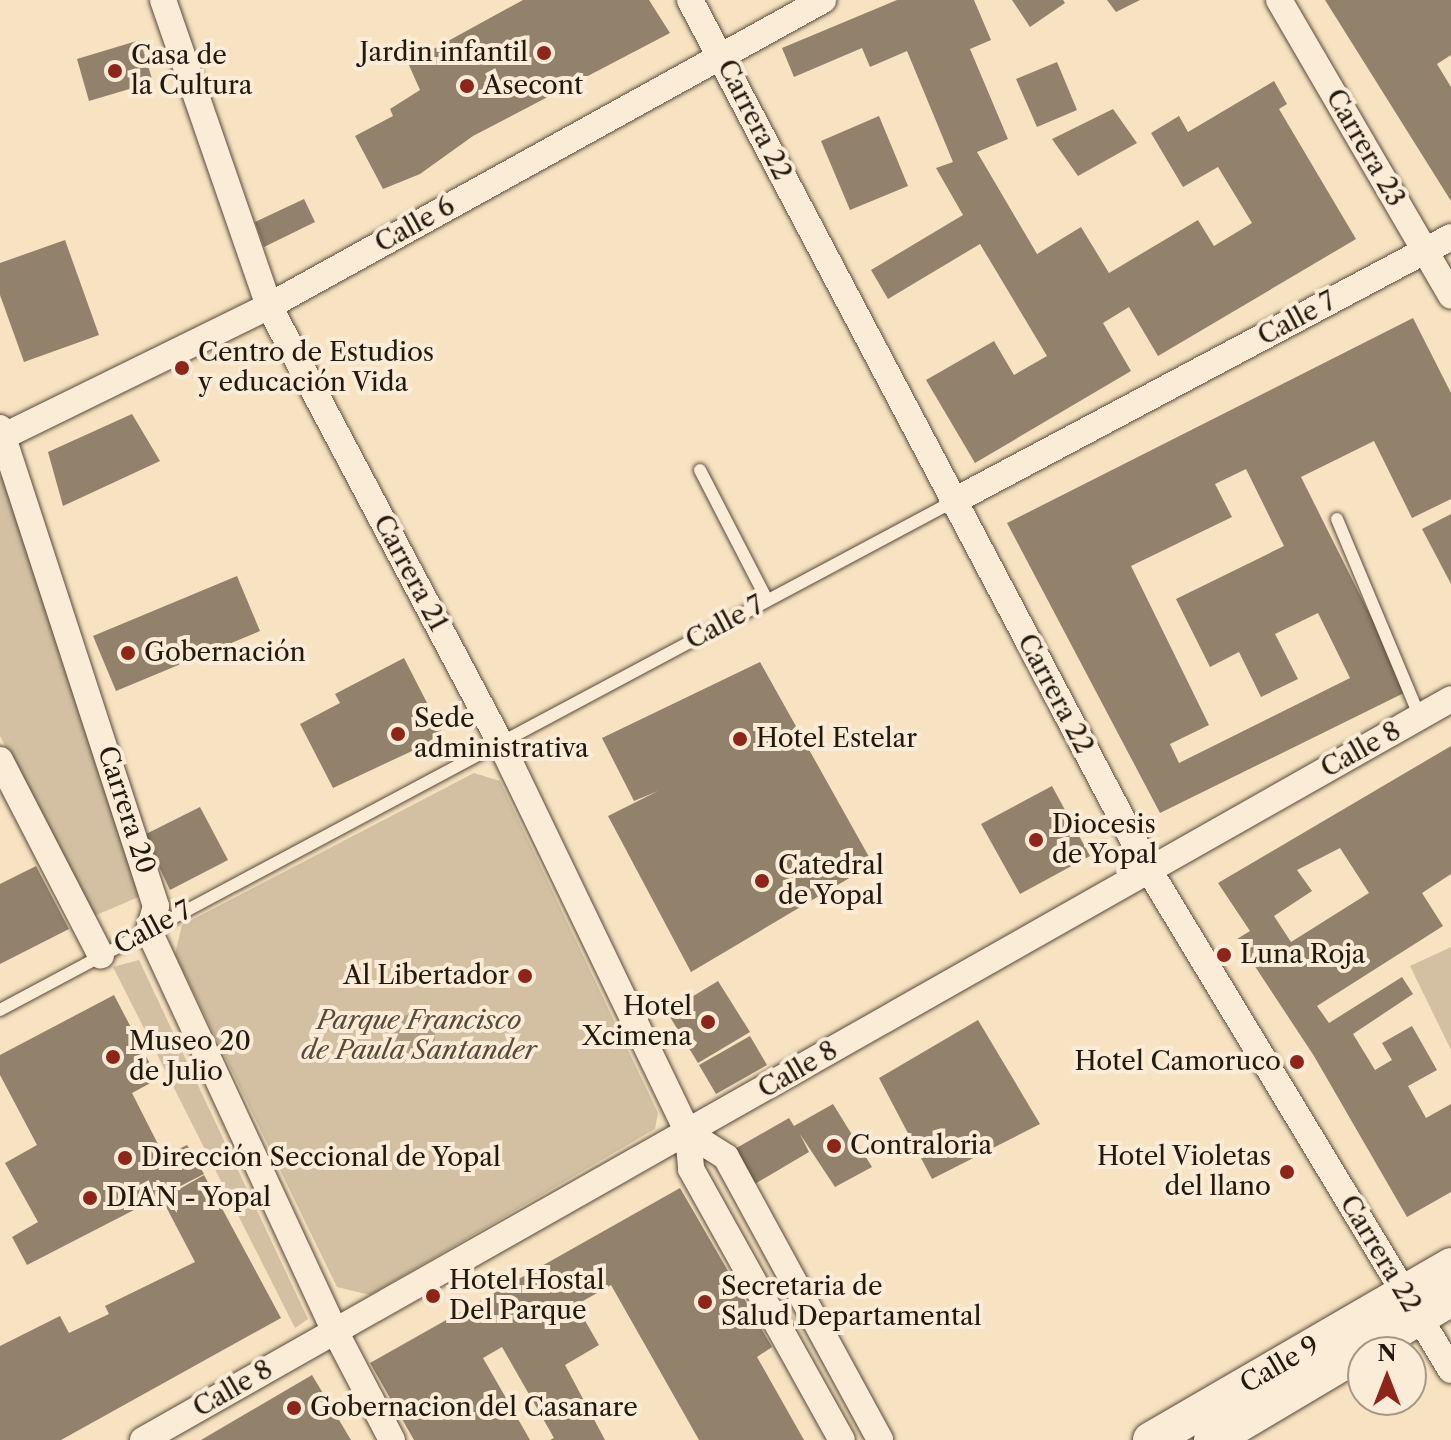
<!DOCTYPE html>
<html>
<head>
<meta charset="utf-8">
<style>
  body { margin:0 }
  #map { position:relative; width:1451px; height:1440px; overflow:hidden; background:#f7e2c1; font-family:"Libre Caslon Text",serif }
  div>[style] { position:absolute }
  .green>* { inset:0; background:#d3c0a2 }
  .water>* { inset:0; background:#af9e84 }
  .round { border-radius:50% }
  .building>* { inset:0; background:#92826b }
  .roads { filter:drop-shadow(0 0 2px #594b3a) drop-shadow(0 0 2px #594b3a) }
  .lane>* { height:12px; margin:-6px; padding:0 6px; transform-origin:6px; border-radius:6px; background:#faecd7 }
  .street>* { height:26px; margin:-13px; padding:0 13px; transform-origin:13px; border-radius:13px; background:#faecd7 }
  .secondary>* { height:36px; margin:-18px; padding:0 18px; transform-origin:18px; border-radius:18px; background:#faecd7 }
  .dots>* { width:22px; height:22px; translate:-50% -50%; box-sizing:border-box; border:4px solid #faecd7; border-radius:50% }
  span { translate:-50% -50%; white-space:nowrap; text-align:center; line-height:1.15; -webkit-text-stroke:8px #faecd7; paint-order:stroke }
  .poi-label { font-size:26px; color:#24190d }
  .right { translate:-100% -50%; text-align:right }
  .left { translate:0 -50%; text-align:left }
  .street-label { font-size:26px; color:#24190d }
  .park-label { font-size:26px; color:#594b3a; font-style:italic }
  .north { position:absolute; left:1347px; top:1336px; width:80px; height:80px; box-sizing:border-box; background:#faecd7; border:2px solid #a49886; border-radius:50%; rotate:0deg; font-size:22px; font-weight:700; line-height:32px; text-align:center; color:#24190d }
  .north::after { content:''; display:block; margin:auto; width:28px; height:36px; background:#8f2418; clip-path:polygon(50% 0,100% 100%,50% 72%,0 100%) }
</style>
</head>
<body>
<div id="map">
  <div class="green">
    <div style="clip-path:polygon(8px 474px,143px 895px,92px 917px,0 736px,0 477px)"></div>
    <div style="clip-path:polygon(474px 773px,500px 781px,658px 1113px,655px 1129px,370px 1295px,337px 1287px,175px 954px,182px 925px)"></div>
    <div style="clip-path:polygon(1451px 947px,1451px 1050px,1410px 966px)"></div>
    <div style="clip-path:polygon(139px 960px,308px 1319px,295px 1328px,113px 967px)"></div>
  </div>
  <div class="water">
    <div class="round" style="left:391px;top:1014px;width:44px;height:44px"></div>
  </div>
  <div class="building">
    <div style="clip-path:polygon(523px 0,649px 0,670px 33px,473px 136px,420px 174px,383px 189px,355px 136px,393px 116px,390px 109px,420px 90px,408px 63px)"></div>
    <div style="clip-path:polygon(897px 0,974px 0,991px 40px,970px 49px,1008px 139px,977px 152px,1037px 254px,1081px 227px,1109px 273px,1198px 220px,1214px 246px,1252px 223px,1218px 167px,1183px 187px,1151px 133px,1179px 116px,1188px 132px,1274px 81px,1287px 104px,1279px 109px,1356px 239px,1158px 356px,1129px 307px,1103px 323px,1131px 371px,975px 463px,926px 380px,994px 341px,1014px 375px,1047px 356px,980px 244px,888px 299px,871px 270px,963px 215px,936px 168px,953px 162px,907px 51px,870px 67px,862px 48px,794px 77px,782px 48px)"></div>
    <div style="clip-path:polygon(1012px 0,1063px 0,1065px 3px,1030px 27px)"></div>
    <div style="clip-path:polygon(1107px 0,1140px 0,1116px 12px)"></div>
    <div style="clip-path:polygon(1325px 0,1451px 0,1451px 55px,1437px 64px,1451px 87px,1451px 201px)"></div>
    <div style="clip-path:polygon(140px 40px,153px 82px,89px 101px,77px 59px)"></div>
    <div style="clip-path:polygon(1057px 62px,1077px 110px,1037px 127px,1016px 79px)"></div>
    <div style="clip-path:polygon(1113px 109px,1137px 143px,1078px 176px,1052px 139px)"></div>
    <div style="clip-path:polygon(879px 116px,908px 186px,850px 210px,821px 141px)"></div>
    <div style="clip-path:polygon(304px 199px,315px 222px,264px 247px,255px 222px)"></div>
    <div style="clip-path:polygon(65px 240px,99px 335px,24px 362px,0 295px,0 263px)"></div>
    <div style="clip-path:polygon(evenodd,1413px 318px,1451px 393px,1451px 499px,1412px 518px,1374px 441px,1301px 477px,1408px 691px,1160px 813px,1007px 523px,1413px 318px,1246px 469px,1284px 546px,1176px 599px,1210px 667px,1239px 652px,1261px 697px,1298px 679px,1275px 634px,1318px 613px,1350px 678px,1179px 763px,1170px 744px,1209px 725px,1131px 566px,1232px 517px,1215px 484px,1246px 469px)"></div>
    <div style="clip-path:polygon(132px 414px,160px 461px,63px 506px,48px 452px)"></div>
    <div style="clip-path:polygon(1451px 514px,1451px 584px,1422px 529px)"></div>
    <div style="clip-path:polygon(237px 576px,260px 631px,116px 691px,93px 636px)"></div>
    <div style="clip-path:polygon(404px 658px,444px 736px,333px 788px,300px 724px,340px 703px,335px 694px)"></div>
    <div style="clip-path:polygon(760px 662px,873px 864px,691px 972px,608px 816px,658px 791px,634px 801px,602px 738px)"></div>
    <div style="clip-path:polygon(evenodd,1451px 746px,1451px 874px,1422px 893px,1443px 926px,1317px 1006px,1329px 1023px,1402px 977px,1413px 994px,1353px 1034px,1375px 1070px,1392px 1060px,1382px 1043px,1412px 1026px,1437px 1070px,1408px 1086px,1426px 1118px,1451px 1104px,1451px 1192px,1407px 1217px,1314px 1056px,1237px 939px,1250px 931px,1218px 883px,1451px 746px,1340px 848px,1369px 893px,1291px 942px,1274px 916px,1312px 891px,1297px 870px,1340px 848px)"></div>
    <div style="clip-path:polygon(1052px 786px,1090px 856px,1020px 894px,981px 824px)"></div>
    <div style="clip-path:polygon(200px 807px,228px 860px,170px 890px,144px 835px)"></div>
    <div style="clip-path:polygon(36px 866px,69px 929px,0 964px,0 884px)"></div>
    <div style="clip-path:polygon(718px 981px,750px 1032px,698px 1063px,667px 1012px)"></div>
    <div style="clip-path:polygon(114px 995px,158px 1079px,132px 1093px,164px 1156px,187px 1145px,204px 1174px,27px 1265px,12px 1237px,38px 1222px,5px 1163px,37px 1145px,0 1075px,0 1055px)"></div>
    <div style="clip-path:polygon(978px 1020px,1040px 1124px,932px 1179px,879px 1078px)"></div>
    <div style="clip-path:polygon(750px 1036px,767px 1065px,716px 1094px,699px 1065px)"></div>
    <div style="clip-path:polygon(833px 1104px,872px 1167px,835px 1187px,800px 1134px,809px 1152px,753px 1185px,733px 1150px,789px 1118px,794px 1126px)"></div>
    <div style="clip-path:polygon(204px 1175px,281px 1318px,61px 1440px,0 1440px,0 1346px,60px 1316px,69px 1333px,109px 1314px,105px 1306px,195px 1262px,162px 1199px)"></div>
    <div style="clip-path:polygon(680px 1188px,772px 1347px,757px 1357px,804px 1440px,699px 1440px,611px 1285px,576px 1305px,599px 1345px,565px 1365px,605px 1440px,550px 1440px,554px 1438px,502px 1347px,483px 1358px,530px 1440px,414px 1440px,370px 1363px)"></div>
    <div style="clip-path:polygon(312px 1375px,351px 1440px,201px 1440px)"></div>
  </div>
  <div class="roads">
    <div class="lane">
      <div style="left:700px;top:470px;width:146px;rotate:62.7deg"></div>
      <div style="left:1337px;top:519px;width:215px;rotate:67.3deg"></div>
      <div style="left:0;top:1010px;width:1079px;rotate:-28.08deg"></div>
    </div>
    <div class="street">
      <div style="left:163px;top:0;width:324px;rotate:70.9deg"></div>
      <div style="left:269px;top:306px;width:493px;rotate:62.1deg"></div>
      <div style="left:500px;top:742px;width:434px;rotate:64.3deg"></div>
      <div style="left:688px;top:1133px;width:36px;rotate:85deg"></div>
      <div style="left:691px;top:1169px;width:310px;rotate:60.9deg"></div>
      <div style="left:690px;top:0;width:984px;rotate:62.18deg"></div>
      <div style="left:1149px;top:870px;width:584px;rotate:58.87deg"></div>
      <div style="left:1279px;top:0;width:342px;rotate:59.8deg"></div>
      <div style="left:0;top:428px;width:503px;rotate:71.93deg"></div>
      <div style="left:156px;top:906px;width:26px;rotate:106deg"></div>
      <div style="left:149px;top:931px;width:441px;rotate:65.1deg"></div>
      <div style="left:335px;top:1331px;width:123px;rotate:62.4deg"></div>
      <div style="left:0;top:438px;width:300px;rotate:-26.1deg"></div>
      <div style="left:269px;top:306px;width:633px;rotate:-28.91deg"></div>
      <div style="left:952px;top:502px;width:565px;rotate:-27.97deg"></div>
      <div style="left:0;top:760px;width:220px;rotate:62.7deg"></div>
      <div style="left:688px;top:1133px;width:45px;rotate:32.3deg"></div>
      <div style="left:726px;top:1157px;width:322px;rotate:61.4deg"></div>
      <div style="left:143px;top:1440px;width:1503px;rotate:-29.53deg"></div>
    </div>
    <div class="secondary">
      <div style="left:1151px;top:1440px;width:347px;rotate:-30.1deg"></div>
      <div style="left:1212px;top:1440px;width:278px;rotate:-30.7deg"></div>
    </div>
  </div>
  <div class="dots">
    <div style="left:544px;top:53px;background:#8f2418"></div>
    <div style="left:115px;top:71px;background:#8f2418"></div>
    <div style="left:467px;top:86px;background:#8f2418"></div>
    <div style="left:182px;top:368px;background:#8f2418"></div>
    <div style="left:128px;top:653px;background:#8f2418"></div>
    <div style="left:398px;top:734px;background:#8f2418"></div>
    <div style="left:740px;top:739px;background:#8f2418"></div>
    <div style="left:1036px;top:840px;background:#8f2418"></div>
    <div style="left:762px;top:881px;background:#8f2418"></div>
    <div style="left:1224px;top:955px;background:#8f2418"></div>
    <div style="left:525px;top:976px;background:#8f2418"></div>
    <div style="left:708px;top:1022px;background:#8f2418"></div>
    <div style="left:113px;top:1057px;background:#8f2418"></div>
    <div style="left:1297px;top:1062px;background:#8f2418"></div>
    <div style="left:834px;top:1146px;background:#8f2418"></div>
    <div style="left:125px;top:1158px;background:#8f2418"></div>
    <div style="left:1287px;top:1172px;background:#8f2418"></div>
    <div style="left:90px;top:1198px;background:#8f2418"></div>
    <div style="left:433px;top:1296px;background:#8f2418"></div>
    <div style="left:705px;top:1302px;background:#8f2418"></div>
    <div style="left:294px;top:1408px;background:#8f2418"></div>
  </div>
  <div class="poi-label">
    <span class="right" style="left:528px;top:53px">Jardin infantil</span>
    <span class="left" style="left:131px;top:71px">Casa de<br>la Cultura</span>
    <span class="left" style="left:483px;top:86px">Asecont</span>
    <span class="left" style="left:198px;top:368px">Centro de Estudios<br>y educación Vida</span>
    <span class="left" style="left:144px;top:653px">Gobernación</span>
    <span class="left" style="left:414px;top:734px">Sede<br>administrativa</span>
    <span class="left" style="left:756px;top:739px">Hotel Estelar</span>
    <span class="left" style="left:1052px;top:840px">Diocesis<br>de Yopal</span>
    <span class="left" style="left:778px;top:881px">Catedral<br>de Yopal</span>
    <span class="left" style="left:1240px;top:955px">Luna Roja</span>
    <span class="right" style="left:509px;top:976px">Al Libertador</span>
    <span class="right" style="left:692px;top:1022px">Hotel<br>Xcimena</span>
    <span class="left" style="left:129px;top:1057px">Museo 20<br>de Julio</span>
    <span class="right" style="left:1281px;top:1062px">Hotel Camoruco</span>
    <span class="left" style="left:850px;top:1146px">Contraloria</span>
    <span class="right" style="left:1271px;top:1172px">Hotel Violetas<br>del llano</span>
    <span class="left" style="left:141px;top:1158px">Dirección Seccional de Yopal</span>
    <span class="left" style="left:106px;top:1198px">DIAN - Yopal</span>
    <span class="left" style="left:449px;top:1296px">Hotel Hostal<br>Del Parque</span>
    <span class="left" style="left:721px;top:1302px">Secretaria de<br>Salud Departamental</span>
    <span class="left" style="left:310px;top:1408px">Gobernacion del Casanare</span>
  </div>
  <div class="street-label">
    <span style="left:754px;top:120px;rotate:63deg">Carrera 22</span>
    <span style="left:1365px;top:148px;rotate:60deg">Carrera 23</span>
    <span style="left:415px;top:225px;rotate:-29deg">Calle 6</span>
    <span style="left:1297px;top:319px;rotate:-28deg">Calle 7</span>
    <span style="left:410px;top:573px;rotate:62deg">Carrera 21</span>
    <span style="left:725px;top:623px;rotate:-28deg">Calle 7</span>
    <span style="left:1055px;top:694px;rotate:62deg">Carrera 22</span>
    <span style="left:1361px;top:750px;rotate:-29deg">Calle 8</span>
    <span style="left:126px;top:810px;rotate:72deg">Carrera 20</span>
    <span style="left:153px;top:928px;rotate:-28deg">Calle 7</span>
    <span style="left:798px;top:1070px;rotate:-30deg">Calle 8</span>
    <span style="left:1380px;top:1254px;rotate:59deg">Carrera 22</span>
    <span style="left:1280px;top:1365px;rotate:-30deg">Calle 9</span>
    <span style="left:233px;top:1389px;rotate:-30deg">Calle 8</span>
  </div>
  <div class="park-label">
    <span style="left:419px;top:1036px">Parque Francisco<br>de Paula Santander</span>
  </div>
  <div class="north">N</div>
</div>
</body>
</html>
